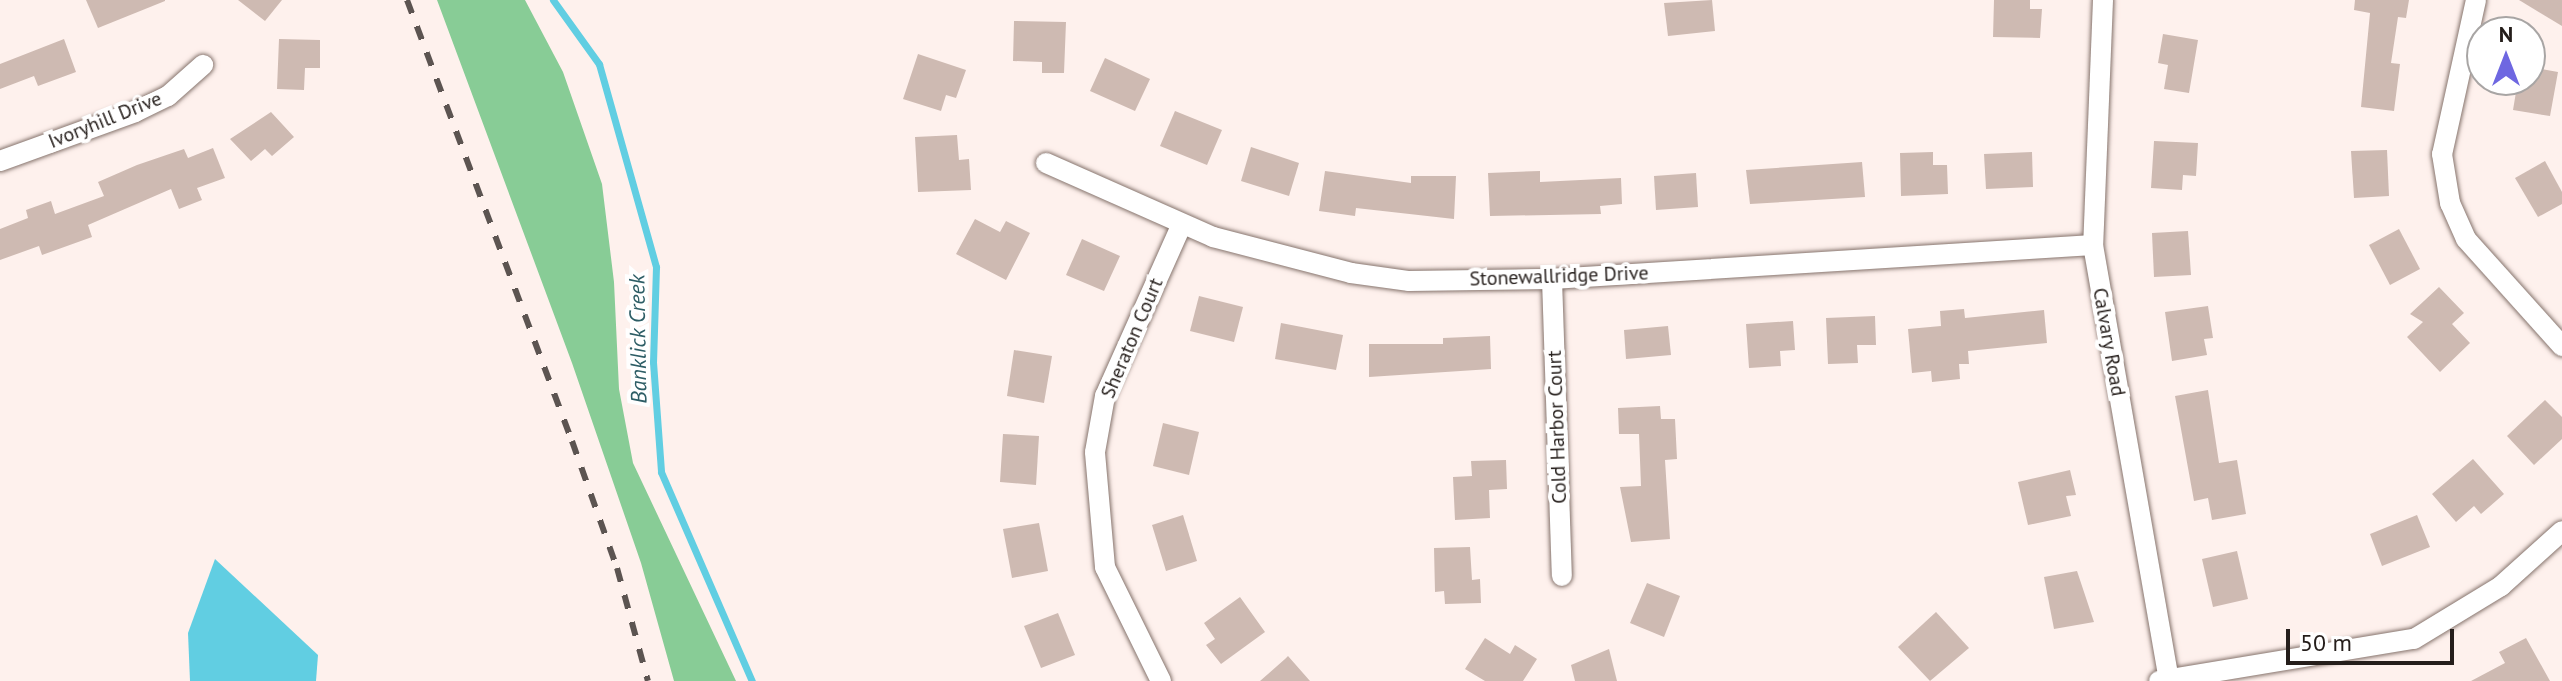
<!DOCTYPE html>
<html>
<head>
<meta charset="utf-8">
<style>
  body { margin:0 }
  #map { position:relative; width:2562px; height:681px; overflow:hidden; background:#fef1ed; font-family:"PT Sans",sans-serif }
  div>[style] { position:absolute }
  .forest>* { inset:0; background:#88cc96 }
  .water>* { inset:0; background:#61cee2 }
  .stream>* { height:7px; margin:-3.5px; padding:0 3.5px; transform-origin:3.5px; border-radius:3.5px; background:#61cee2 }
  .building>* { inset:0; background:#cebab2 }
  .roads { filter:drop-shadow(0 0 2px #86746d) drop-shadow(0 0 2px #86746d) }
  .minor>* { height:20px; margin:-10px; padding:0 10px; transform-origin:10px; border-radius:10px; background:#fff }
  .rail>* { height:6px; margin-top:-3px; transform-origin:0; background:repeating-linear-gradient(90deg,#5c5451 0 14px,transparent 0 28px) }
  span { translate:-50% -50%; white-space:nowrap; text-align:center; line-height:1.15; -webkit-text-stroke:8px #fff; paint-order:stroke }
  .street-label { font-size:20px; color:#251e1b }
  .water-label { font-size:22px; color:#2d5d65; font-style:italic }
  .north { position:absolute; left:2466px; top:16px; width:80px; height:80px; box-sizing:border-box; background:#fff; border:2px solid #a8a5a4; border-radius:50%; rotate:0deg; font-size:22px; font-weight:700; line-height:32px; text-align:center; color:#251e1b }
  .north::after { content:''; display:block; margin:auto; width:28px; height:36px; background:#6e67e1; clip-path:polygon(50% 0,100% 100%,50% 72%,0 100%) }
  .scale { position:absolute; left:2286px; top:629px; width:168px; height:36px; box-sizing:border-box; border:4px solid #251e1b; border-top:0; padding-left:10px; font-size:24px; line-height:28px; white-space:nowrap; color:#251e1b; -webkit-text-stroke:6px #fff; paint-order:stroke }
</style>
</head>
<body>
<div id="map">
  <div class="forest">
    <div style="clip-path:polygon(437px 0,525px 0,563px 72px,602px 184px,614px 282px,619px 389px,633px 463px,736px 681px,674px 681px,641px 563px,572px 363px)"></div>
  </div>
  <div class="water">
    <div style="clip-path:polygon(215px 559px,318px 655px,316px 681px,190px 681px,188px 633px)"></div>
  </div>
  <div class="stream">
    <div style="left:553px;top:0;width:79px;rotate:54.3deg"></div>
    <div style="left:599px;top:64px;width:211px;rotate:74.3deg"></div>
    <div style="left:656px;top:267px;width:95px;rotate:91.8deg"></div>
    <div style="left:653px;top:362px;width:110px;rotate:85.8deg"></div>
    <div style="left:661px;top:472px;width:228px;rotate:66.5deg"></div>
  </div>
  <div class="building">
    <div style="clip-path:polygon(86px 0,165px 0,165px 1px,98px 28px)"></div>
    <div style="clip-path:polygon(238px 0,282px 0,265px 21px)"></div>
    <div style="clip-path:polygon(1712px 0,1715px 31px,1668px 36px,1664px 3px)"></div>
    <div style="clip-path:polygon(1994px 0,2030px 0,2030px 9px,2042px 9px,2040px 38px,1993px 37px)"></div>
    <div style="clip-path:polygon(2355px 0,2409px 0,2406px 18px,2398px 17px,2391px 63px,2400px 64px,2394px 111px,2361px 107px,2370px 13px,2354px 10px)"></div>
    <div style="clip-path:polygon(2519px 0,2562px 0,2562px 26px)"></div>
    <div style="clip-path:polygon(1014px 21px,1066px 22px,1064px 73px,1042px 73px,1042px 62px,1013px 61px)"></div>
    <div style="clip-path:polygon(2163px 34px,2198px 40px,2189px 93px,2164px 89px,2168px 65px,2158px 63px)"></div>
    <div style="clip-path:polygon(64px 39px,76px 72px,38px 86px,34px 76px,0 89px,0 64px)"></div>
    <div style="clip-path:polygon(279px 39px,320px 40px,320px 68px,305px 68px,304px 90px,277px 89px)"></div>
    <div style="clip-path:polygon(918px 54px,966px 70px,956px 98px,946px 95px,941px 111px,903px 99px)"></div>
    <div style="clip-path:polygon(1105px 58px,1150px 79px,1135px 111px,1090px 91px)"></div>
    <div style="clip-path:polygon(2530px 67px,2558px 72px,2550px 116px,2513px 110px,2518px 80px,2530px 80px)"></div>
    <div style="clip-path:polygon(1175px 111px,1222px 130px,1207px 165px,1160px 146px)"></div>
    <div style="clip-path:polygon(271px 112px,294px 137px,272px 156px,265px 149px,251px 161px,230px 139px)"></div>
    <div style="clip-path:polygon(957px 135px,959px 160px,969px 159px,971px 190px,918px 192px,915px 137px)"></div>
    <div style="clip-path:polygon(2154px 141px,2198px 143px,2196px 176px,2183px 175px,2182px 190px,2151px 188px)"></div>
    <div style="clip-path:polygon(1251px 147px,1299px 163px,1289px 196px,1241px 181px)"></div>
    <div style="clip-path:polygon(213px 148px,225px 178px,197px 188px,202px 200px,179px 209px,171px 189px,88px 225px,92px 237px,42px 255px,39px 246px,0 260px,0 229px,28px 218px,26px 210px,51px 201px,55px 214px,104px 196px,98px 182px,137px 165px,184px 149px,188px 158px)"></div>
    <div style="clip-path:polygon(2387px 150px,2389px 196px,2354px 198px,2351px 151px)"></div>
    <div style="clip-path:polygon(1933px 152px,1933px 165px,1947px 165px,1948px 194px,1901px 196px,1900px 153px)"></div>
    <div style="clip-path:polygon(2032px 152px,2033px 187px,1986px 189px,1984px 154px)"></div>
    <div style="clip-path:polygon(2545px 161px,2562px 192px,2562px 204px,2538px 217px,2515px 178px)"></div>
    <div style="clip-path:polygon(1862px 162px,1865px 197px,1750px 204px,1746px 170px)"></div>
    <div style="clip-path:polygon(1325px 171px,1411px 183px,1411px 176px,1456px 176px,1454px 219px,1356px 208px,1355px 216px,1319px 211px)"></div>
    <div style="clip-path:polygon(1540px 171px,1540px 182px,1621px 178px,1622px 204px,1600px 206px,1601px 214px,1490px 216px,1488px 173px)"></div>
    <div style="clip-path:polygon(1696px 173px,1698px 207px,1656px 210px,1654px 176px)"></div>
    <div style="clip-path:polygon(975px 219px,1000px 232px,1006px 221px,1030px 233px,1006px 280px,956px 254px)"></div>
    <div style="clip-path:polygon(2399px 229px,2420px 269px,2390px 285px,2369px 245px)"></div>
    <div style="clip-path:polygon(2188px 231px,2191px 275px,2154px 277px,2152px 233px)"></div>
    <div style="clip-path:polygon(1082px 239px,1120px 256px,1104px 291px,1066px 275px)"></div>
    <div style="clip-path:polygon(2439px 287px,2464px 313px,2452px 324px,2470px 343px,2440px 372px,2407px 337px,2423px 322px,2410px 314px)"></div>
    <div style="clip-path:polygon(1199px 296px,1243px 307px,1234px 342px,1190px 331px)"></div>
    <div style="clip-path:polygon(2208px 306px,2213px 338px,2204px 339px,2207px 355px,2172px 361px,2165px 312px)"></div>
    <div style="clip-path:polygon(1964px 309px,1965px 318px,2044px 310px,2047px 343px,1968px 351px,1969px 364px,1959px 364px,1960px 379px,1932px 382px,1931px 371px,1912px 373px,1908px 329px,1941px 326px,1940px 311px)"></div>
    <div style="clip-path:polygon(1875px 316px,1876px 345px,1857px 345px,1858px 363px,1828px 364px,1826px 318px)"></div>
    <div style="clip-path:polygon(1793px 321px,1795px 350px,1780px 351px,1781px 366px,1749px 368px,1746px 324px)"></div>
    <div style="clip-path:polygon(1281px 323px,1343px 335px,1336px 370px,1275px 359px)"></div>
    <div style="clip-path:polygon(1668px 326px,1671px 355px,1626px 359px,1624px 330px)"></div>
    <div style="clip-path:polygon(1490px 336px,1491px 369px,1369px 377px,1369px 344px,1443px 344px,1443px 338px)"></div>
    <div style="clip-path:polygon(1014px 350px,1052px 356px,1044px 403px,1007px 396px)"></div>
    <div style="clip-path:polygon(2208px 390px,2219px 463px,2237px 460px,2246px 514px,2212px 520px,2208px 498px,2194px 501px,2175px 396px)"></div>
    <div style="clip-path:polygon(2545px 400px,2562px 417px,2562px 439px,2534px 465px,2507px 436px)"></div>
    <div style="clip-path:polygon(1660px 406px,1661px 419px,1675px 419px,1677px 459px,1665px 460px,1670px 539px,1631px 542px,1620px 487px,1641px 486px,1639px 434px,1619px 434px,1618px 408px)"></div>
    <div style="clip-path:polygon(1163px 423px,1199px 432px,1189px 475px,1153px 466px)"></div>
    <div style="clip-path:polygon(1003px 434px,1039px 436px,1036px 485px,1000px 482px)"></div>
    <div style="clip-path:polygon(2473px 459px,2504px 494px,2481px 514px,2474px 506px,2456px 522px,2432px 494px)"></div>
    <div style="clip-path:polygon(1506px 460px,1507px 489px,1489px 490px,1490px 518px,1455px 520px,1453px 477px,1472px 476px,1471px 461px)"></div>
    <div style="clip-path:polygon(2070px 470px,2076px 495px,2066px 496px,2071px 516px,2028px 525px,2018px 482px)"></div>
    <div style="clip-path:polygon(1183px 515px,1197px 561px,1166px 571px,1152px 525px)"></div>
    <div style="clip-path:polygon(2417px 515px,2430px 547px,2382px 566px,2370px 534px)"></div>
    <div style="clip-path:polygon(1039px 523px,1048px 571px,1012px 578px,1003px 529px)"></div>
    <div style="clip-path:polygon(1470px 547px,1472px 580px,1480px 579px,1481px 603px,1445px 604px,1444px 591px,1435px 592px,1434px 548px)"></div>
    <div style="clip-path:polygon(2237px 551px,2248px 599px,2213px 607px,2202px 559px)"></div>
    <div style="clip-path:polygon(2077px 571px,2094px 622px,2054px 629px,2044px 577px)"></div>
    <div style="clip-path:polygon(1647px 583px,1680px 596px,1664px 637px,1630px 623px)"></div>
    <div style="clip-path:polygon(1240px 597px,1265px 632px,1221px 664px,1206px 645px,1215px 639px,1204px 623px)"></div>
    <div style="clip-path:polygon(1936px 612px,1969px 648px,1930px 681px,1898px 647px)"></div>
    <div style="clip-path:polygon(1058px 613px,1075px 655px,1041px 668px,1024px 626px)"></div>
    <div style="clip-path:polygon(1485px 638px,1510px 654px,1515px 645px,1537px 659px,1523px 681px,1485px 681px,1465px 669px)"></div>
    <div style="clip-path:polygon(2526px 638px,2550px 681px,2471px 681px,2505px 663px,2499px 652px)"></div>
    <div style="clip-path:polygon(1609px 649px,1617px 681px,1575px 681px,1571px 665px)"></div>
    <div style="clip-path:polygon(1288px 656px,1310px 681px,1260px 681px,1285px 659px)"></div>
  </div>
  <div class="roads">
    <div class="minor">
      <div style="left:2103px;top:0;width:245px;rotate:92.3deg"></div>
      <div style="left:2093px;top:245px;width:443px;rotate:80.1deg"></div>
      <div style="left:2476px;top:0;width:158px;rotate:102.4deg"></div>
      <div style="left:2442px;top:154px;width:50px;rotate:80.7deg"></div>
      <div style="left:2450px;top:203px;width:39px;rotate:66deg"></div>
      <div style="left:2466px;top:239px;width:144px;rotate:48.1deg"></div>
      <div style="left:0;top:161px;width:144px;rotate:-19.9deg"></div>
      <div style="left:135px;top:112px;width:37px;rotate:-26deg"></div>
      <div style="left:168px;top:96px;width:47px;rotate:-41.5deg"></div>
      <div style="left:1046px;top:163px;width:183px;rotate:23.9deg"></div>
      <div style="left:1213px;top:237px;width:143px;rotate:14.6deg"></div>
      <div style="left:1351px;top:273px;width:59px;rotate:7.9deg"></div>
      <div style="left:1409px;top:281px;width:143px;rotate:-0.8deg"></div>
      <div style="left:1552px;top:279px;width:542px;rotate:-3.6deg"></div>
      <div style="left:1552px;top:279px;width:297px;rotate:88.1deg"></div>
      <div style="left:1161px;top:681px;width:127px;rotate:-116.2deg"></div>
      <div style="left:1105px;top:567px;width:115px;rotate:-95deg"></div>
      <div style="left:1095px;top:452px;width:57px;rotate:-79.9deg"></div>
      <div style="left:1105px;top:396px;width:188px;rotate:-65.9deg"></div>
      <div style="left:2159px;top:681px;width:258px;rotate:-9.4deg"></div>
      <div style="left:2414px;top:639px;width:102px;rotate:-31.3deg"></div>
      <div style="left:2501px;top:586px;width:82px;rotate:-42deg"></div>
    </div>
  </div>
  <div class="rail">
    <div style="left:407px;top:0;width:471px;rotate:69.5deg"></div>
    <div style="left:572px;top:441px;width:135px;rotate:70.5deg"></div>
    <div style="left:617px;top:568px;width:117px;rotate:74.7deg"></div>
  </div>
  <div class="street-label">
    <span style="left:105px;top:120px;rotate:-22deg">Ivoryhill Drive</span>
    <span style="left:1559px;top:276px;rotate:-2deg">Stonewallridge Drive</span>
    <span style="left:1132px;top:338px;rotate:-67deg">Sheraton Court</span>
    <span style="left:2109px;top:342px;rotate:80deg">Calvary Road</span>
    <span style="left:1557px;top:427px;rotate:-92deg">Cold Harbor Court</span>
  </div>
  <div class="water-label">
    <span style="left:638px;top:339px;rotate:-91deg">Banklick Creek</span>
  </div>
  <div class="north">N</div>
  <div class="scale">50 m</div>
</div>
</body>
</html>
